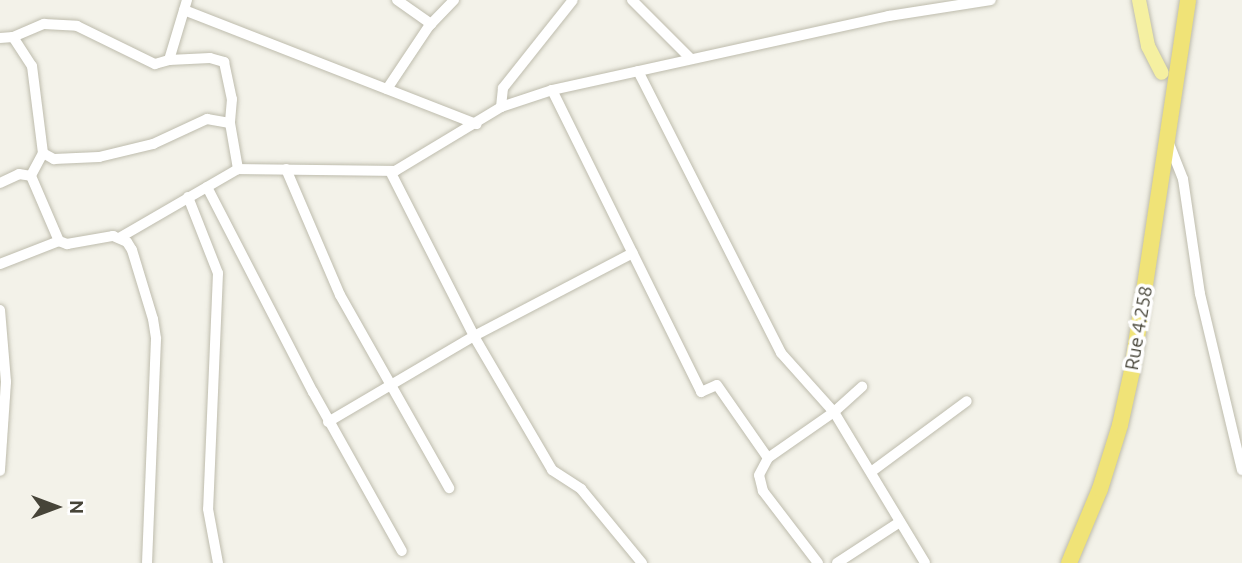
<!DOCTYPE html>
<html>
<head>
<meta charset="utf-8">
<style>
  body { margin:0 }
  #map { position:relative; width:1242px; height:563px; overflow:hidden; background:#f3f2e9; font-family:Ubuntu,sans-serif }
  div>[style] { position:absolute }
  .roads { filter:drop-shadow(0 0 2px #bebcad) drop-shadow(0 0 2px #bebcad) }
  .minor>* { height:10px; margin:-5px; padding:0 5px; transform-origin:5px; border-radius:5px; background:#fff }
  .major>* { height:14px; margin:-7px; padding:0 7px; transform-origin:7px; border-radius:7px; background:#f5f0a1 }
  .highway>* { height:16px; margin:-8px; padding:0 8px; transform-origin:8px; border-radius:8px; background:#f0e377 }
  span { translate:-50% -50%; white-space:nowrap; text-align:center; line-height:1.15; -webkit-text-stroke:7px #fff; paint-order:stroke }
  .street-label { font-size:19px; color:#464438 }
  .north { position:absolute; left:21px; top:472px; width:70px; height:70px; -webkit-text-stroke:5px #fff; paint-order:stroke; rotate:90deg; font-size:19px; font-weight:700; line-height:28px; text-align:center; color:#464438 }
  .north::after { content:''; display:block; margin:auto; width:24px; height:32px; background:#464438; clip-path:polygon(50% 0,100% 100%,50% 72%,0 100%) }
</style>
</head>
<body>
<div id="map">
  <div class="roads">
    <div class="minor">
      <div style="left:397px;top:0;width:42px;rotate:35.2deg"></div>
      <div style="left:632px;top:0;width:82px;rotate:45deg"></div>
      <div style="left:184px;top:10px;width:314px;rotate:21.3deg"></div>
      <div style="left:13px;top:37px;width:34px;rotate:-23deg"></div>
      <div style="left:44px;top:24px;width:33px;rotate:3deg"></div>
      <div style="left:77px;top:26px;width:87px;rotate:26deg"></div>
      <div style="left:155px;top:64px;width:15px;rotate:-16deg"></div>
      <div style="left:169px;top:60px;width:41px;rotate:-2.8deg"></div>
      <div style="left:210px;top:58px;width:15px;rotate:16deg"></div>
      <div style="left:224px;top:62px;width:38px;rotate:78deg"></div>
      <div style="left:232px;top:99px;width:24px;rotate:95deg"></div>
      <div style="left:230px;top:123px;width:47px;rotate:80.1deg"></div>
      <div style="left:0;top:38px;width:13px;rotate:-4deg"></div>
      <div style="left:13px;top:37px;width:35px;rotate:57deg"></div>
      <div style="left:32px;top:66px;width:88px;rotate:82.8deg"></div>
      <div style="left:43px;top:153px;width:26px;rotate:118deg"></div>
      <div style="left:169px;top:60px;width:63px;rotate:-73.3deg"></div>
      <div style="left:638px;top:71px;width:316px;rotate:63.1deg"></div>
      <div style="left:781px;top:353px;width:79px;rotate:48.1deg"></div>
      <div style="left:834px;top:412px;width:176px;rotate:58.9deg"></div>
      <div style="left:387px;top:89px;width:76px;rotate:-56.3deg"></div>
      <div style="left:429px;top:26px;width:36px;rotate:-46deg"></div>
      <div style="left:552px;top:90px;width:337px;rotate:63.7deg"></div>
      <div style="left:701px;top:392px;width:17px;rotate:-24deg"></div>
      <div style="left:717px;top:385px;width:89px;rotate:55.1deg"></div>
      <div style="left:501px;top:107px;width:19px;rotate:-84deg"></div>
      <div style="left:503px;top:88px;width:112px;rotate:-51.5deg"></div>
      <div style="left:1168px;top:141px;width:41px;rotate:68.5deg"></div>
      <div style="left:1183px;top:179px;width:116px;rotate:81.6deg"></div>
      <div style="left:1200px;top:294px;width:181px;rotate:76.6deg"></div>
      <div style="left:43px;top:153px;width:13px;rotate:29deg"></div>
      <div style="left:54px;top:159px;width:45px;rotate:-2.5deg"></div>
      <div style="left:99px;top:157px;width:56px;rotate:-13.5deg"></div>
      <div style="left:153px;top:144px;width:60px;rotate:-24.8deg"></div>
      <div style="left:207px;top:119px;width:23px;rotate:10deg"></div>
      <div style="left:286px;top:169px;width:137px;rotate:66.8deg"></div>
      <div style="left:340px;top:295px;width:222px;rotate:60.5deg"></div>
      <div style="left:390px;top:171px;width:187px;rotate:63deg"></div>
      <div style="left:475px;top:338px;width:153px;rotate:59.7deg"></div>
      <div style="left:552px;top:470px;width:35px;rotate:33deg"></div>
      <div style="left:581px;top:489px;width:96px;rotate:50.5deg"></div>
      <div style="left:0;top:183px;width:21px;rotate:-25deg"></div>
      <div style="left:19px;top:174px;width:12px;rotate:9deg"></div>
      <div style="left:31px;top:176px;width:71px;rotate:66.7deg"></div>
      <div style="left:59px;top:241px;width:9px;rotate:21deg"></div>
      <div style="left:67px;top:244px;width:47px;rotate:-9.9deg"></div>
      <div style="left:113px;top:236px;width:15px;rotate:23deg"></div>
      <div style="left:127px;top:242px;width:9px;rotate:58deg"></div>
      <div style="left:132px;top:250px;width:72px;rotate:73.1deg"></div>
      <div style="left:153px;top:319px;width:20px;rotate:81deg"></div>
      <div style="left:156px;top:339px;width:224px;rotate:92.3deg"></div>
      <div style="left:207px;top:187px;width:231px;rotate:62.7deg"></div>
      <div style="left:313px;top:392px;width:182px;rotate:60.8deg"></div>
      <div style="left:188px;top:197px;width:82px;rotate:68.5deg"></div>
      <div style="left:218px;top:273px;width:236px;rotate:92.4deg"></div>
      <div style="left:208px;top:509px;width:55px;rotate:79.5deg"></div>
      <div style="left:119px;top:238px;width:138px;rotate:-30.1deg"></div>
      <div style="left:238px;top:169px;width:157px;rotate:0.7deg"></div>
      <div style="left:395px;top:171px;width:124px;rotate:-31.1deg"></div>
      <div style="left:501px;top:107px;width:54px;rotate:-18.4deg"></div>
      <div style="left:552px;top:90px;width:345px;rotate:-12.4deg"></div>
      <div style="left:889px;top:16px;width:103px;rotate:-8.9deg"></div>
      <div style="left:0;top:264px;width:63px;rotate:-21.3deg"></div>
      <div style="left:0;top:310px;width:72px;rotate:85.2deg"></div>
      <div style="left:6px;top:382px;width:89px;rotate:93.9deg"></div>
      <div style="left:328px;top:422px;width:169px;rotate:-30.5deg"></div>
      <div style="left:474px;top:336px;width:179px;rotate:-27.6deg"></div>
      <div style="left:871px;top:472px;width:119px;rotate:-36.5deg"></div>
      <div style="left:818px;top:563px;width:91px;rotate:-127.4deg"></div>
      <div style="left:763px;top:491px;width:16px;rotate:-104deg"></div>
      <div style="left:759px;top:475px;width:19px;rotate:-62deg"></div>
      <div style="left:768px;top:458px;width:80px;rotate:-34.9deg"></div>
      <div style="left:834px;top:412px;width:38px;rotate:-42deg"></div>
      <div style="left:837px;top:563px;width:75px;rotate:-33.1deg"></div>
    </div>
    <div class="major">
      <div style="left:1139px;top:0;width:47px;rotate:78.9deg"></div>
      <div style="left:1148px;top:46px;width:30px;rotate:63deg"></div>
    </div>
    <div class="highway">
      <div style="left:1069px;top:563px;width:80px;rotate:-67.3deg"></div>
      <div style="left:1100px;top:489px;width:67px;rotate:-72.6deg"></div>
      <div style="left:1120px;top:425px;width:55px;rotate:-77.5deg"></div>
      <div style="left:1132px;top:371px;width:375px;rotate:-81.4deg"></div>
    </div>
  </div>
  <div class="street-label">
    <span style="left:1139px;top:328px;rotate:-80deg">Rue 4.258</span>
  </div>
  <div class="north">N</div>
</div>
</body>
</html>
